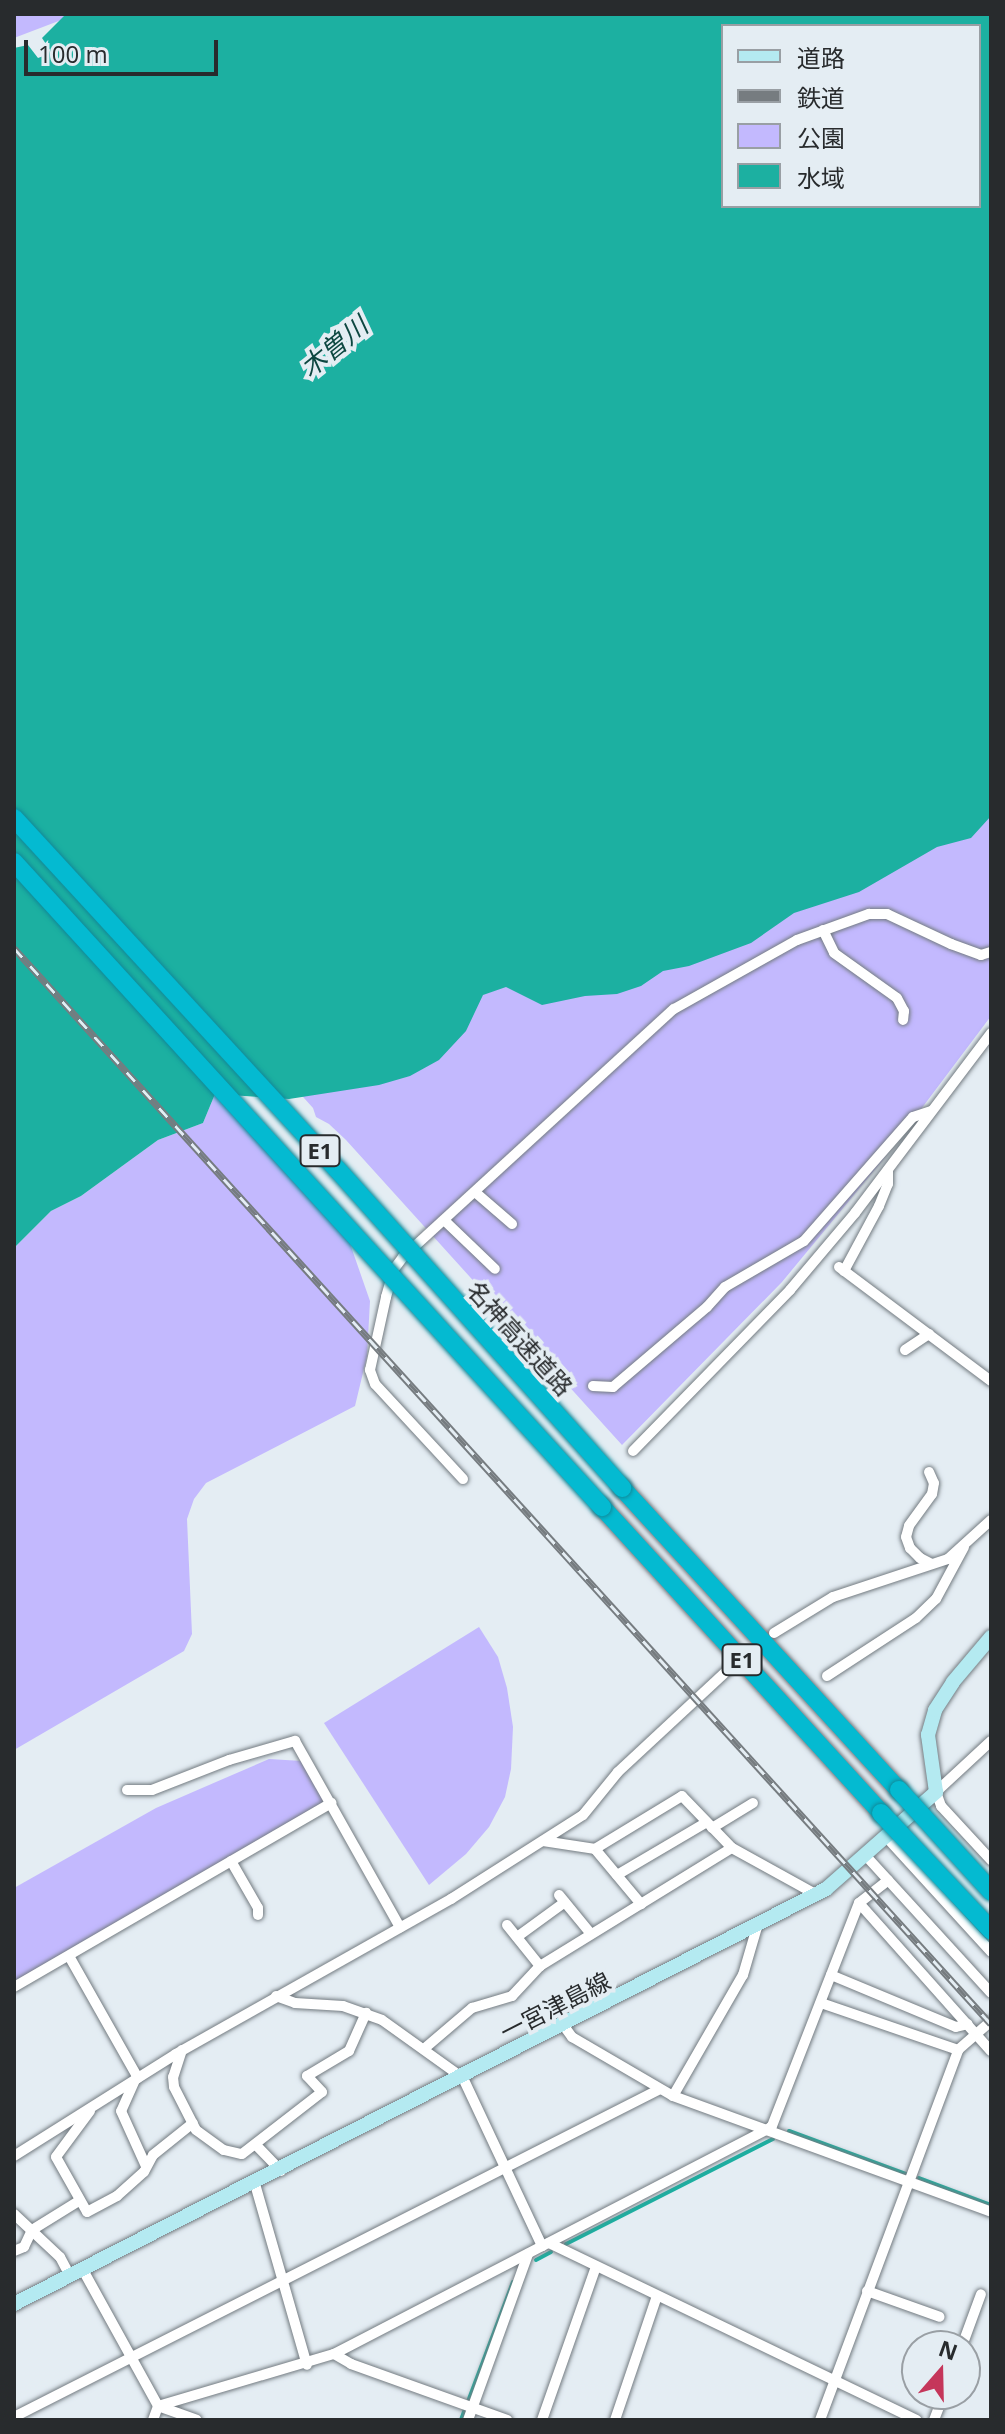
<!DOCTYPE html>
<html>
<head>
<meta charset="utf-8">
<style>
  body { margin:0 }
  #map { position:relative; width:1005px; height:2434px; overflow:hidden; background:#e4edf3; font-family:"Open Sans","Noto Sans JP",sans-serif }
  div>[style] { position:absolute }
  .green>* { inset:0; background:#c3b9fe }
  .water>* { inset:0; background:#1cb0a1 }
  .stream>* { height:4px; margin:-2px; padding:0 2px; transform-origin:2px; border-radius:2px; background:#1cb0a1 }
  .minor-tunnel>* { height:10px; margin-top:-5px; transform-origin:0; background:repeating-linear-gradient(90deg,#bec6cb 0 10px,transparent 0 15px) }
  .roads { filter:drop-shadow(0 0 2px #737b81) drop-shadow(0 0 2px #737b81) }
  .minor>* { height:10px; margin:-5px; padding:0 5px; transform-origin:5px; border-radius:5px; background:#fff }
  .secondary>* { height:14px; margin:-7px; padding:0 7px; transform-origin:7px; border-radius:7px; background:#b4eaf1 }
  .motorway>* { height:18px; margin:-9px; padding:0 9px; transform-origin:9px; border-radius:9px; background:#04bad1 }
  .rail>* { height:7px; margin-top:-3.5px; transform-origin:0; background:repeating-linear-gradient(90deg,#e4edf3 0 12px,#767c80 0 24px); box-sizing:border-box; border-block:2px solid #767c80 }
  .bridges { filter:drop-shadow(0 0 2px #118898) drop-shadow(0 0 2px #118898) }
  .motorway-bridge>* { height:18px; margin:-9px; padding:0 9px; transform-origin:9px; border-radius:9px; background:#04bad1 }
  span { translate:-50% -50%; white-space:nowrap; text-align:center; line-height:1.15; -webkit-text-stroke:8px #e4edf3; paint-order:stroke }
  .shield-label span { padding:2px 6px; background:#e4edf3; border:2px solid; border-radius:6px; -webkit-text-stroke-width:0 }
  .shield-label { font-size:22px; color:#282b2d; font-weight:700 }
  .street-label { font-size:24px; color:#282b2d }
  .water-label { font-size:26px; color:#0d4741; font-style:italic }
  .frame { position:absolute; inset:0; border:16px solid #282b2d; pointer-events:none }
  .legend { position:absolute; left:721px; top:24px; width:260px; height:184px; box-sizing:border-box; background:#e4edf3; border:2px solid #999fa4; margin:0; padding:10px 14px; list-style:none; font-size:24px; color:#282b2d }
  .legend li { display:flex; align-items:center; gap:16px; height:40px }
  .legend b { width:40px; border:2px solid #999fa4 }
  .north { position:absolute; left:901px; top:2330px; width:80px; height:80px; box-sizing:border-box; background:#e4edf3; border:2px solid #999fa4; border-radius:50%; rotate:20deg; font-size:22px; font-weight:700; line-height:32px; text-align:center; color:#282b2d }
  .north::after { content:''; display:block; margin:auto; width:28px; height:36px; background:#c5365a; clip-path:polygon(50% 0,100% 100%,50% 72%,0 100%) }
  .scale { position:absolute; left:24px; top:40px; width:194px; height:36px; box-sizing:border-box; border:4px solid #282b2d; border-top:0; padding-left:10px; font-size:24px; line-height:28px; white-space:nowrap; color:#282b2d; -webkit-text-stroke:6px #e4edf3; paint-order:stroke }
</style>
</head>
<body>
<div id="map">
  <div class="green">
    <div style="clip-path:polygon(14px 14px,77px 14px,14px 38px)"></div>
    <div style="clip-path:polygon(987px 814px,991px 815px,991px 1016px,882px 1161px,782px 1282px,622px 1445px,346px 1140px,329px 1124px,316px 1117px,313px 1108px,295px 1088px,459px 1001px)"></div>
    <div style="clip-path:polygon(215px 1094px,347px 1235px,370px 1301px,367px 1356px,355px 1406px,206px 1483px,194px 1499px,187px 1519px,192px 1634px,184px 1651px,14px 1750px,14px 1248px,51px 1211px,81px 1196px,158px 1140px,203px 1123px)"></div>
    <div style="clip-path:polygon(479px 1627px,498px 1657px,507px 1688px,513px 1727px,511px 1769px,505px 1797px,489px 1827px,466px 1854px,429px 1885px,324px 1723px)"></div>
    <div style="clip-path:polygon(269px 1759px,302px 1761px,327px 1802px,14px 1982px,14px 1888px,156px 1808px)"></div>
  </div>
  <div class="water">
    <div style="clip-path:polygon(evenodd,66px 14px,991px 14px,991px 816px,971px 838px,937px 847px,859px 892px,794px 913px,751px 943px,689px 966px,663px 971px,641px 986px,617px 994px,585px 996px,542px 1005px,506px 987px,483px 995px,466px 1031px,439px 1060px,410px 1076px,379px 1085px,289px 1099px,215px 1094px,203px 1123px,158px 1140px,81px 1196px,51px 1211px,14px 1248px,14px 48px,28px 45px,38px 58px,49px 54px,50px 50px,42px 38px,66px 14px,723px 26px,979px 26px,979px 206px,723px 206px,723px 26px)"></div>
  </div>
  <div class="stream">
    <div style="left:789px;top:2131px;width:125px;rotate:20.2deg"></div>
    <div style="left:919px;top:2178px;width:77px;rotate:20.6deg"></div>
    <div style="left:566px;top:2244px;width:232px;rotate:-26.9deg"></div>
    <div style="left:536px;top:2260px;width:17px;rotate:-28deg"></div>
    <div style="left:469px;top:2399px;width:125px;rotate:-69.4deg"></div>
    <div style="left:461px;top:2420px;width:12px;rotate:-70deg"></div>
  </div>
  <div class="minor-tunnel">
    <div style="left:738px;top:1661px;width:36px;rotate:-38deg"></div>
  </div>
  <div class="roads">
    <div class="minor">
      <div style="left:823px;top:930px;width:25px;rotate:64deg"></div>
      <div style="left:834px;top:953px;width:77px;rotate:35.5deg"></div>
      <div style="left:897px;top:998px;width:15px;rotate:62deg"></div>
      <div style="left:904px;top:1011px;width:9px;rotate:96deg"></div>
      <div style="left:475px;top:1192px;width:49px;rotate:40.9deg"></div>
      <div style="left:445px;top:1221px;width:69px;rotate:43.8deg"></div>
      <div style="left:839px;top:1267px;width:190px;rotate:36.9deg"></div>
      <div style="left:844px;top:1271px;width:74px;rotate:-61.7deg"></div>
      <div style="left:879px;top:1206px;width:24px;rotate:-68deg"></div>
      <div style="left:888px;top:1184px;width:14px;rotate:-90deg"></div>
      <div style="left:905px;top:1350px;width:29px;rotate:-34deg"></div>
      <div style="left:593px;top:1386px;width:20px;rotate:3deg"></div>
      <div style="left:613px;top:1387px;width:123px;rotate:-40.4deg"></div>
      <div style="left:707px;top:1307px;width:27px;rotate:-48deg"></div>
      <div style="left:725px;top:1287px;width:91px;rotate:-30.2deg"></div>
      <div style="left:804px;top:1241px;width:165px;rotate:-48.7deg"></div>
      <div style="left:913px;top:1117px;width:19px;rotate:-18deg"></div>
      <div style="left:633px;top:1451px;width:225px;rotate:-45.7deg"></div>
      <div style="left:790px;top:1290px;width:101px;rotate:-49.8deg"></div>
      <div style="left:855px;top:1213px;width:226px;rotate:-52.9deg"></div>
      <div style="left:929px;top:1472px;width:12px;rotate:66deg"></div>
      <div style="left:934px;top:1483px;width:11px;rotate:100deg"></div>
      <div style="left:932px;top:1494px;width:39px;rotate:126deg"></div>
      <div style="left:909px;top:1526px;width:11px;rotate:105deg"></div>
      <div style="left:906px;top:1537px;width:12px;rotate:70deg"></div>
      <div style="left:910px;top:1548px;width:14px;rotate:45deg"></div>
      <div style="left:920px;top:1558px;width:13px;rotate:27deg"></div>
      <div style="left:463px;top:1479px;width:129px;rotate:-132.8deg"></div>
      <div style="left:375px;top:1384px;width:15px;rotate:-110deg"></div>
      <div style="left:370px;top:1370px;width:75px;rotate:-77.6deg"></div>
      <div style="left:386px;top:1297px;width:29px;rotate:-74deg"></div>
      <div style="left:394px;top:1269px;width:15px;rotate:-53deg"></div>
      <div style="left:403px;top:1257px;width:367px;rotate:-42.5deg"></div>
      <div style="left:674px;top:1009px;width:141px;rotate:-29.3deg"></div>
      <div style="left:797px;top:940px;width:77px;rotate:-19.9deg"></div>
      <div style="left:869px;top:914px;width:18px"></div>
      <div style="left:887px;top:914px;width:71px;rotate:25.1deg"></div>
      <div style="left:951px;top:944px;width:32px;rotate:20deg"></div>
      <div style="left:981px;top:955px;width:10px;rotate:-17deg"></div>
      <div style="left:774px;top:1633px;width:69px;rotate:-31.4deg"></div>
      <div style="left:833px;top:1597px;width:121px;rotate:-18.3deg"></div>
      <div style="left:948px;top:1559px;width:58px;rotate:-42.2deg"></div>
      <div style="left:827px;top:1676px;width:106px;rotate:-33.1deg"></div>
      <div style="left:916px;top:1618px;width:28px;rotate:-44deg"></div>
      <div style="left:936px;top:1599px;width:59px;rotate:-61.7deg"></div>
      <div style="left:991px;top:1741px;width:75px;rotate:137.2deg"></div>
      <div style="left:936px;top:1792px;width:15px;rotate:70deg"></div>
      <div style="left:941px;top:1806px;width:74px;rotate:47.2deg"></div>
      <div style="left:127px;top:1790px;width:25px"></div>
      <div style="left:152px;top:1790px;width:83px;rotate:-21.3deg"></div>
      <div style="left:229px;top:1760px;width:69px;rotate:-16.1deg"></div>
      <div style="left:295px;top:1741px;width:214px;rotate:60.6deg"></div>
      <div style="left:712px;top:1828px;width:48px;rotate:-31.4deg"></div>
      <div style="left:887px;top:1838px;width:154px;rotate:47.6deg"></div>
      <div style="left:543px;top:1841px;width:53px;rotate:8.7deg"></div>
      <div style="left:595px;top:1849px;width:72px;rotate:50.1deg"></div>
      <div style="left:732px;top:1848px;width:97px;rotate:28.9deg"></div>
      <div style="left:866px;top:1856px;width:185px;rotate:47.6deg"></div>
      <div style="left:231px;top:1861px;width:54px;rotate:60.1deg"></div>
      <div style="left:258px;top:1908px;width:7px;rotate:90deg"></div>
      <div style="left:617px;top:1875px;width:104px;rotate:-30.5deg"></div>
      <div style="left:559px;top:1895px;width:50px;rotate:50.6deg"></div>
      <div style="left:859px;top:1903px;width:37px;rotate:-38deg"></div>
      <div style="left:507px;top:1925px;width:53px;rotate:51.2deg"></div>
      <div style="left:517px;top:1937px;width:59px;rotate:-36.1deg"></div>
      <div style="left:69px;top:1956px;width:140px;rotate:60.5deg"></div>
      <div style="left:831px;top:1975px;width:135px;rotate:22.6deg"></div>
      <div style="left:956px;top:2027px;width:12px;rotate:-14deg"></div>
      <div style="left:14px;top:1987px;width:367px;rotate:-30.1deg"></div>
      <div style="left:276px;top:1996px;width:20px;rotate:20deg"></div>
      <div style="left:295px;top:2003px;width:48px;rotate:3.6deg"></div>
      <div style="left:343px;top:2006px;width:41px;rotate:19.7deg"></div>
      <div style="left:382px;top:2020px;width:100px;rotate:35.6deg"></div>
      <div style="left:463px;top:2078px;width:186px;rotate:64.8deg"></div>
      <div style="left:821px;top:2003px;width:145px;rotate:18.9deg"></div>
      <div style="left:564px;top:2026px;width:14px;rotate:54deg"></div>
      <div style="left:572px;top:2037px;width:117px;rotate:30.3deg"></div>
      <div style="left:673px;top:2096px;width:338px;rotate:20deg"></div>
      <div style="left:425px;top:2048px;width:62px;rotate:-40.4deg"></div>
      <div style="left:472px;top:2008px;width:42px;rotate:-16.7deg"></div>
      <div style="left:512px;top:1996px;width:41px;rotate:-47deg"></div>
      <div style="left:540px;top:1966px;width:225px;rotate:-31.6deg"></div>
      <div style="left:732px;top:1848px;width:72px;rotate:-133.9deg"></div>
      <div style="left:682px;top:1796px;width:102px;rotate:148.7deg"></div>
      <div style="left:182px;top:2050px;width:28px;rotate:108deg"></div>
      <div style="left:173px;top:2077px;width:10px;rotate:84deg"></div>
      <div style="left:174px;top:2087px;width:48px;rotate:62.9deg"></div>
      <div style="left:196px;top:2130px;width:34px;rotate:36deg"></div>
      <div style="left:224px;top:2150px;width:18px;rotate:13deg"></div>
      <div style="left:242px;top:2154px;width:101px;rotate:-37.8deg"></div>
      <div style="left:322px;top:2092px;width:22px;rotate:-133deg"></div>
      <div style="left:307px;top:2076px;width:49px;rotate:-30.8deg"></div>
      <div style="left:349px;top:2051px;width:42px;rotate:-65.9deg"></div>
      <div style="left:135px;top:2080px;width:34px;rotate:114deg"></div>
      <div style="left:121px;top:2111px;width:60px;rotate:65.6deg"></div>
      <div style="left:673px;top:2096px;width:140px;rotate:-60deg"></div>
      <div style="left:743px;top:1975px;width:50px;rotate:-73.7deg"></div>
      <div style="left:90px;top:2111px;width:57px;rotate:126.5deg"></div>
      <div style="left:56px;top:2157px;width:63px;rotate:60.6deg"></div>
      <div style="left:87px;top:2212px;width:34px;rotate:-28deg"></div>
      <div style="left:117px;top:2196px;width:36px;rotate:-42deg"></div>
      <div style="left:144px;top:2172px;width:19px;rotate:-62deg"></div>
      <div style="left:153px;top:2155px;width:51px;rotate:-38.7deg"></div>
      <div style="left:256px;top:2145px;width:36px;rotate:46deg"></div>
      <div style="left:14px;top:2156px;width:191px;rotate:-32.2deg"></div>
      <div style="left:176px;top:2054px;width:316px;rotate:-29.4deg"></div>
      <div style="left:451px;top:1899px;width:156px;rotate:-32.5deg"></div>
      <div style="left:583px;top:1815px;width:55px;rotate:-50.9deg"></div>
      <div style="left:618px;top:1772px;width:154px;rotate:-42.9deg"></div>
      <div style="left:255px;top:2184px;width:188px;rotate:74deg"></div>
      <div style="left:14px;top:2214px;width:63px;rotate:43.1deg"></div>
      <div style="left:60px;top:2257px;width:21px;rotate:62deg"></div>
      <div style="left:549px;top:2243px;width:408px;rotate:25.7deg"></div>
      <div style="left:14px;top:2251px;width:11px;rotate:-22deg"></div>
      <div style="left:24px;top:2247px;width:19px;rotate:-65deg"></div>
      <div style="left:32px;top:2230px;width:55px;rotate:-31.7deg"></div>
      <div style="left:83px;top:2270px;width:155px;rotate:61.1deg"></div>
      <div style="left:158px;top:2406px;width:41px;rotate:19.7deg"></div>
      <div style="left:867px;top:2291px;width:77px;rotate:19.6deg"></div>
      <div style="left:962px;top:2346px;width:55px;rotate:-69.9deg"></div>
      <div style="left:334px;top:2354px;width:20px;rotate:30deg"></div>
      <div style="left:351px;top:2364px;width:166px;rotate:19.7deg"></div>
      <div style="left:14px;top:2417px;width:724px;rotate:-26.92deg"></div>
      <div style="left:153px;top:2420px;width:15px;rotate:-70deg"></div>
      <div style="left:158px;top:2406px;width:184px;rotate:-16.5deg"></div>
      <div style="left:334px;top:2354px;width:488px;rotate:-27.4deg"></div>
      <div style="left:767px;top:2130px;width:6px;rotate:-39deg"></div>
      <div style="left:772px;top:2126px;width:239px;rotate:-68.7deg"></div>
      <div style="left:859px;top:1903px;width:198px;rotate:48.3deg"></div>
      <div style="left:468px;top:2420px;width:177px;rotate:-70.1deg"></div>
      <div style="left:542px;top:2420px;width:162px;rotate:-70.6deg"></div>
      <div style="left:615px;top:2420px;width:131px;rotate:-71.3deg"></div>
      <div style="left:820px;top:2420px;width:395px;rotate:-69.5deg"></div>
      <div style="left:958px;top:2050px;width:44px;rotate:-41.3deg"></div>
      <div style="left:934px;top:2420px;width:28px;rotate:-69deg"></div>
    </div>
    <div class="secondary">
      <div style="left:14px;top:2304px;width:912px;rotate:-27.07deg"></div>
      <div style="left:826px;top:1889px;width:147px;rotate:-41.4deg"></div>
      <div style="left:936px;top:1792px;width:58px;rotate:-98deg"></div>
      <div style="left:928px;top:1735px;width:26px;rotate:-74deg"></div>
      <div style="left:935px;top:1710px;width:33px;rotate:-57deg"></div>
      <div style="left:953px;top:1682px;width:59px;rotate:-49.8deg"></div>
    </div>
    <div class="motorway">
      <div style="left:622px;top:1488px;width:410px;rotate:47.5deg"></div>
      <div style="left:602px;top:1507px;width:414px;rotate:47.6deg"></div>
    </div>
  </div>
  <div class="rail">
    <div style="left:14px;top:948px;width:1453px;rotate:47.76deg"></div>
  </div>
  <div class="bridges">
    <div class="motorway-bridge">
      <div style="left:14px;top:818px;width:477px;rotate:47.4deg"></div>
      <div style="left:337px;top:1169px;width:428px;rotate:48.2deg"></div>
      <div style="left:14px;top:862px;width:873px;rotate:47.65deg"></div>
      <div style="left:899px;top:1790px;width:137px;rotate:47.7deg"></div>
      <div style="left:881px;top:1813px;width:161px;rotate:46.8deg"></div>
    </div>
  </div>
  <div class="shield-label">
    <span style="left:320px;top:1151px">E1</span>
    <span style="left:742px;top:1660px">E1</span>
  </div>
  <div class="street-label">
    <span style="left:520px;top:1338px;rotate:48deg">名神高速道路</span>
    <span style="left:555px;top:2006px;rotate:-27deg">一宮津島線</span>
  </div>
  <div class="water-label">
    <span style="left:334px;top:347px;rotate:-39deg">木曽川</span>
  </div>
  <div class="frame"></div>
  <ul class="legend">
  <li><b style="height:10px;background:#b4eaf1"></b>道路</li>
  <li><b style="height:10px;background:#767c80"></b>鉄道</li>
  <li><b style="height:22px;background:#c3b9fe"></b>公園</li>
  <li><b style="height:22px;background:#1cb0a1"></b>水域</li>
  </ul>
  <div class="north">N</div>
  <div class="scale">100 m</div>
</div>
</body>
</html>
